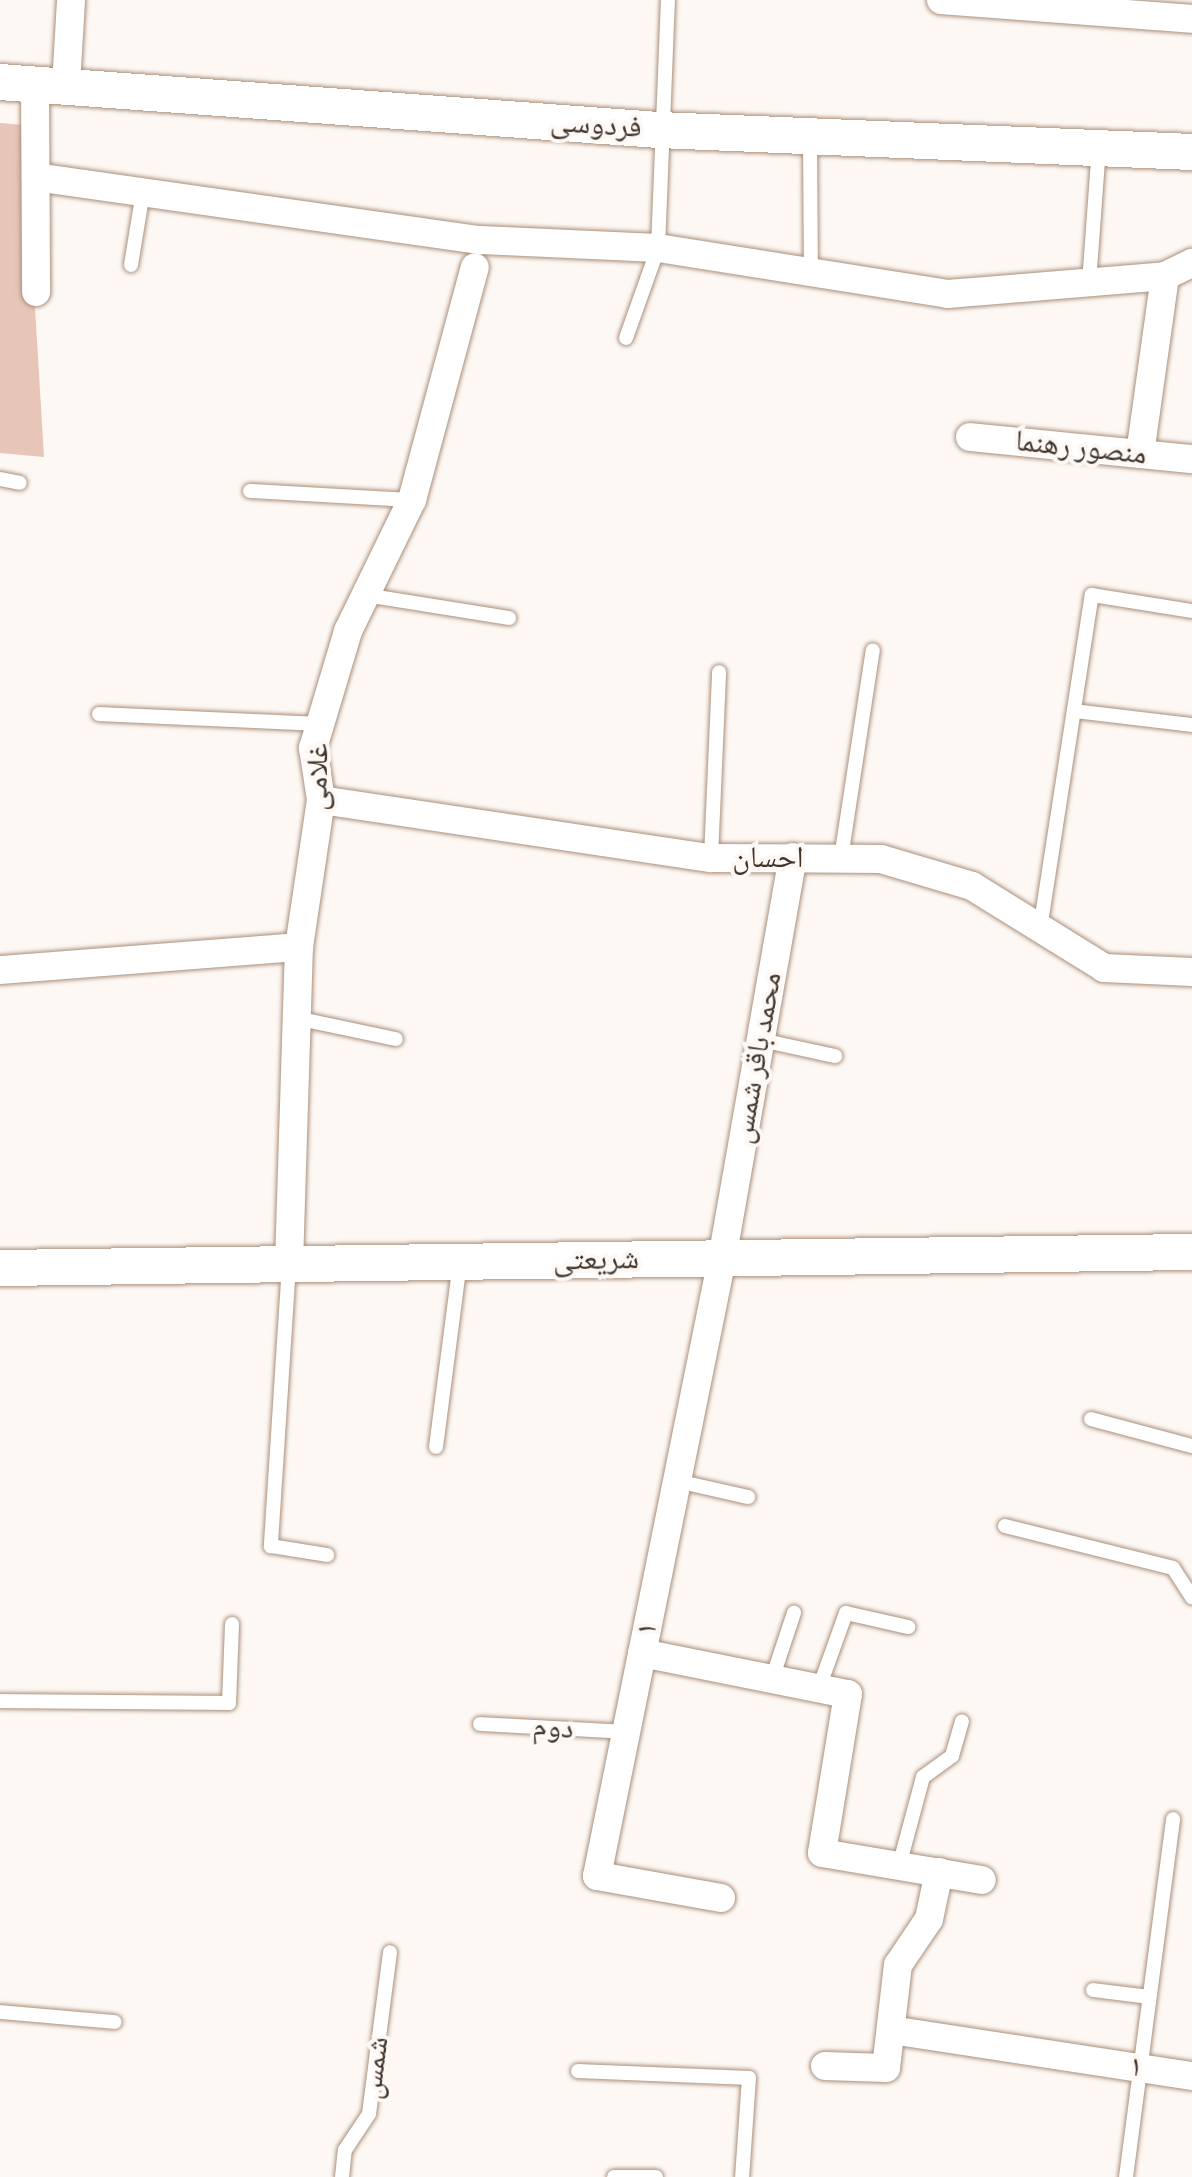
<!DOCTYPE html>
<html>
<head>
<meta charset="utf-8">
<style>
  body { margin:0 }
  #map { position:relative; width:1192px; height:2177px; overflow:hidden; background:#fef8f4; font-family:"Alegreya Sans","Noto Naskh Arabic",sans-serif }
  div>[style] { position:absolute }
  .building>* { inset:0; background:#e7c5b7 }
  .roads { filter:drop-shadow(0 0 2px #a98f7a) drop-shadow(0 0 2px #a98f7a) }
  .service>* { height:14px; margin:-7px; padding:0 7px; transform-origin:7px; border-radius:7px; background:#fff }
  .minor>* { height:28px; margin:-14px; padding:0 14px; transform-origin:14px; border-radius:14px; background:#fff }
  .tertiary>* { height:36px; margin:-18px; padding:0 18px; transform-origin:18px; border-radius:18px; background:#fff }
  span { translate:-50% -50%; white-space:nowrap; text-align:center; line-height:1.15; -webkit-text-stroke:8px #fef8f4; paint-order:stroke }
  .street-label { font-size:30px; color:#41362e }
</style>
</head>
<body>
<div id="map">
  <div class="building">
    <div style="clip-path:polygon(0 123px,24px 125px,44px 457px,0 453px)"></div>
  </div>
  <div class="roads">
    <div class="service">
      <div style="left:810px;top:137px;width:136px;rotate:89.6deg"></div>
      <div style="left:131px;top:265px;width:74px;rotate:-80.7deg"></div>
      <div style="left:1089px;top:283px;width:135px;rotate:-85.8deg"></div>
      <div style="left:626px;top:338px;width:96px;rotate:-70.4deg"></div>
      <div style="left:658px;top:248px;width:248px;rotate:-87.7deg"></div>
      <div style="left:0;top:479px;width:20px;rotate:11deg"></div>
      <div style="left:250px;top:491px;width:162px;rotate:3.2deg"></div>
      <div style="left:365px;top:595px;width:146px;rotate:9.1deg"></div>
      <div style="left:1074px;top:711px;width:119px;rotate:6.8deg"></div>
      <div style="left:99px;top:714px;width:221px;rotate:2.6deg"></div>
      <div style="left:711px;top:858px;width:186px;rotate:-87.5deg"></div>
      <div style="left:841px;top:858px;width:210px;rotate:-81.3deg"></div>
      <div style="left:1040px;top:929px;width:338px;rotate:-81.2deg"></div>
      <div style="left:1092px;top:595px;width:101px;rotate:9.1deg"></div>
      <div style="left:296px;top:1018px;width:102px;rotate:11.9deg"></div>
      <div style="left:761px;top:1040px;width:76px;rotate:12.2deg"></div>
      <div style="left:289px;top:1265px;width:282px;rotate:93.7deg"></div>
      <div style="left:271px;top:1546px;width:57px;rotate:9.1deg"></div>
      <div style="left:1091px;top:1419px;width:105px;rotate:15deg"></div>
      <div style="left:436px;top:1447px;width:187px;rotate:-82.6deg"></div>
      <div style="left:677px;top:1481px;width:73px;rotate:12.7deg"></div>
      <div style="left:1005px;top:1526px;width:173px;rotate:14deg"></div>
      <div style="left:1173px;top:1568px;width:35px;rotate:57deg"></div>
      <div style="left:772px;top:1679px;width:70px;rotate:-71.6deg"></div>
      <div style="left:819px;top:1688px;width:80px;rotate:-70.2deg"></div>
      <div style="left:846px;top:1613px;width:64px;rotate:12.7deg"></div>
      <div style="left:0;top:1701px;width:229px;rotate:0.5deg"></div>
      <div style="left:229px;top:1703px;width:79px;rotate:-87.8deg"></div>
      <div style="left:480px;top:1724px;width:146px;rotate:3.1deg"></div>
      <div style="left:899px;top:1866px;width:92px;rotate:-74.9deg"></div>
      <div style="left:923px;top:1777px;width:36px;rotate:-36deg"></div>
      <div style="left:952px;top:1756px;width:36px;rotate:-74deg"></div>
      <div style="left:1093px;top:1990px;width:56px;rotate:7.1deg"></div>
      <div style="left:0;top:2012px;width:115px;rotate:5deg"></div>
      <div style="left:578px;top:2071px;width:171px;rotate:2.3deg"></div>
      <div style="left:749px;top:2078px;width:99px;rotate:94deg"></div>
      <div style="left:342px;top:2177px;width:27px;rotate:-84deg"></div>
      <div style="left:345px;top:2150px;width:43px;rotate:-56.3deg"></div>
      <div style="left:369px;top:2114px;width:163px;rotate:-82.6deg"></div>
      <div style="left:614px;top:2177px;width:42px"></div>
      <div style="left:1126px;top:2177px;width:361px;rotate:-82.5deg"></div>
    </div>
    <div class="minor">
      <div style="left:941px;top:0;width:252px;rotate:4.3deg"></div>
      <div style="left:35px;top:83px;width:209px;rotate:89.7deg"></div>
      <div style="left:66px;top:85px;width:85px;rotate:-86.6deg"></div>
      <div style="left:36px;top:177px;width:449px;rotate:8.1deg"></div>
      <div style="left:481px;top:240px;width:177px;rotate:2.6deg"></div>
      <div style="left:658px;top:248px;width:294px;rotate:9deg"></div>
      <div style="left:948px;top:294px;width:218px;rotate:-4.7deg"></div>
      <div style="left:970px;top:437px;width:223px;rotate:5.7deg"></div>
      <div style="left:1140px;top:454px;width:180px;rotate:-82deg"></div>
      <div style="left:1165px;top:276px;width:30px;rotate:-26deg"></div>
      <div style="left:321px;top:800px;width:394px;rotate:8.5deg"></div>
      <div style="left:711px;top:858px;width:170px;rotate:0.3deg"></div>
      <div style="left:881px;top:859px;width:95px;rotate:16.5deg"></div>
      <div style="left:972px;top:886px;width:155px;rotate:31.8deg"></div>
      <div style="left:1104px;top:968px;width:88px;rotate:2.6deg"></div>
      <div style="left:0;top:970px;width:300px;rotate:-4.4deg"></div>
      <div style="left:289px;top:1264px;width:317px;rotate:-88.2deg"></div>
      <div style="left:299px;top:947px;width:149px;rotate:-81.5deg"></div>
      <div style="left:321px;top:800px;width:53px;rotate:-98.7deg"></div>
      <div style="left:313px;top:748px;width:122px;rotate:-73.3deg"></div>
      <div style="left:348px;top:631px;width:146px;rotate:-64deg"></div>
      <div style="left:412px;top:500px;width:241px;rotate:-74.9deg"></div>
      <div style="left:642px;top:1653px;width:210px;rotate:11.3deg"></div>
      <div style="left:848px;top:1694px;width:161px;rotate:99.3deg"></div>
      <div style="left:822px;top:1853px;width:162px;rotate:9.6deg"></div>
      <div style="left:721px;top:1898px;width:126px;rotate:-169.9deg"></div>
      <div style="left:597px;top:1876px;width:630px;rotate:-78.55deg"></div>
      <div style="left:722px;top:1259px;width:408px;rotate:-80deg"></div>
      <div style="left:891px;top:2030px;width:304px;rotate:8.7deg"></div>
      <div style="left:825px;top:2066px;width:61px;rotate:1.9deg"></div>
      <div style="left:886px;top:2068px;width:104px;rotate:-83.4deg"></div>
      <div style="left:898px;top:1965px;width:55px;rotate:-56deg"></div>
      <div style="left:929px;top:1919px;width:48px;rotate:-78deg"></div>
    </div>
    <div class="tertiary">
      <div style="left:0;top:82px;width:661px;rotate:4.17deg"></div>
      <div style="left:659px;top:130px;width:533px;rotate:2.36deg"></div>
      <div style="left:0;top:1268px;width:1192px;rotate:-0.77deg"></div>
    </div>
  </div>
  <div class="street-label">
    <span style="left:596px;top:125px;rotate:4deg">فردوسی</span>
    <span style="left:1081px;top:448px;rotate:6deg">منصور رهنما</span>
    <span style="left:318px;top:777px;rotate:-89deg">غلامی</span>
    <span style="left:768px;top:858px">احسان</span>
    <span style="left:757px;top:1058px;rotate:-80deg">محمد باقر شمس</span>
    <span style="left:596px;top:1260px;rotate:-1deg">شریعتی</span>
    <span style="left:647px;top:1629px;rotate:-79deg">۱</span>
    <span style="left:553px;top:1728px;rotate:3deg">دوم</span>
    <span style="left:1136px;top:2067px;rotate:9deg">۱</span>
    <span style="left:375px;top:2068px;rotate:-83deg">شمس</span>
  </div>
</div>
</body>
</html>
